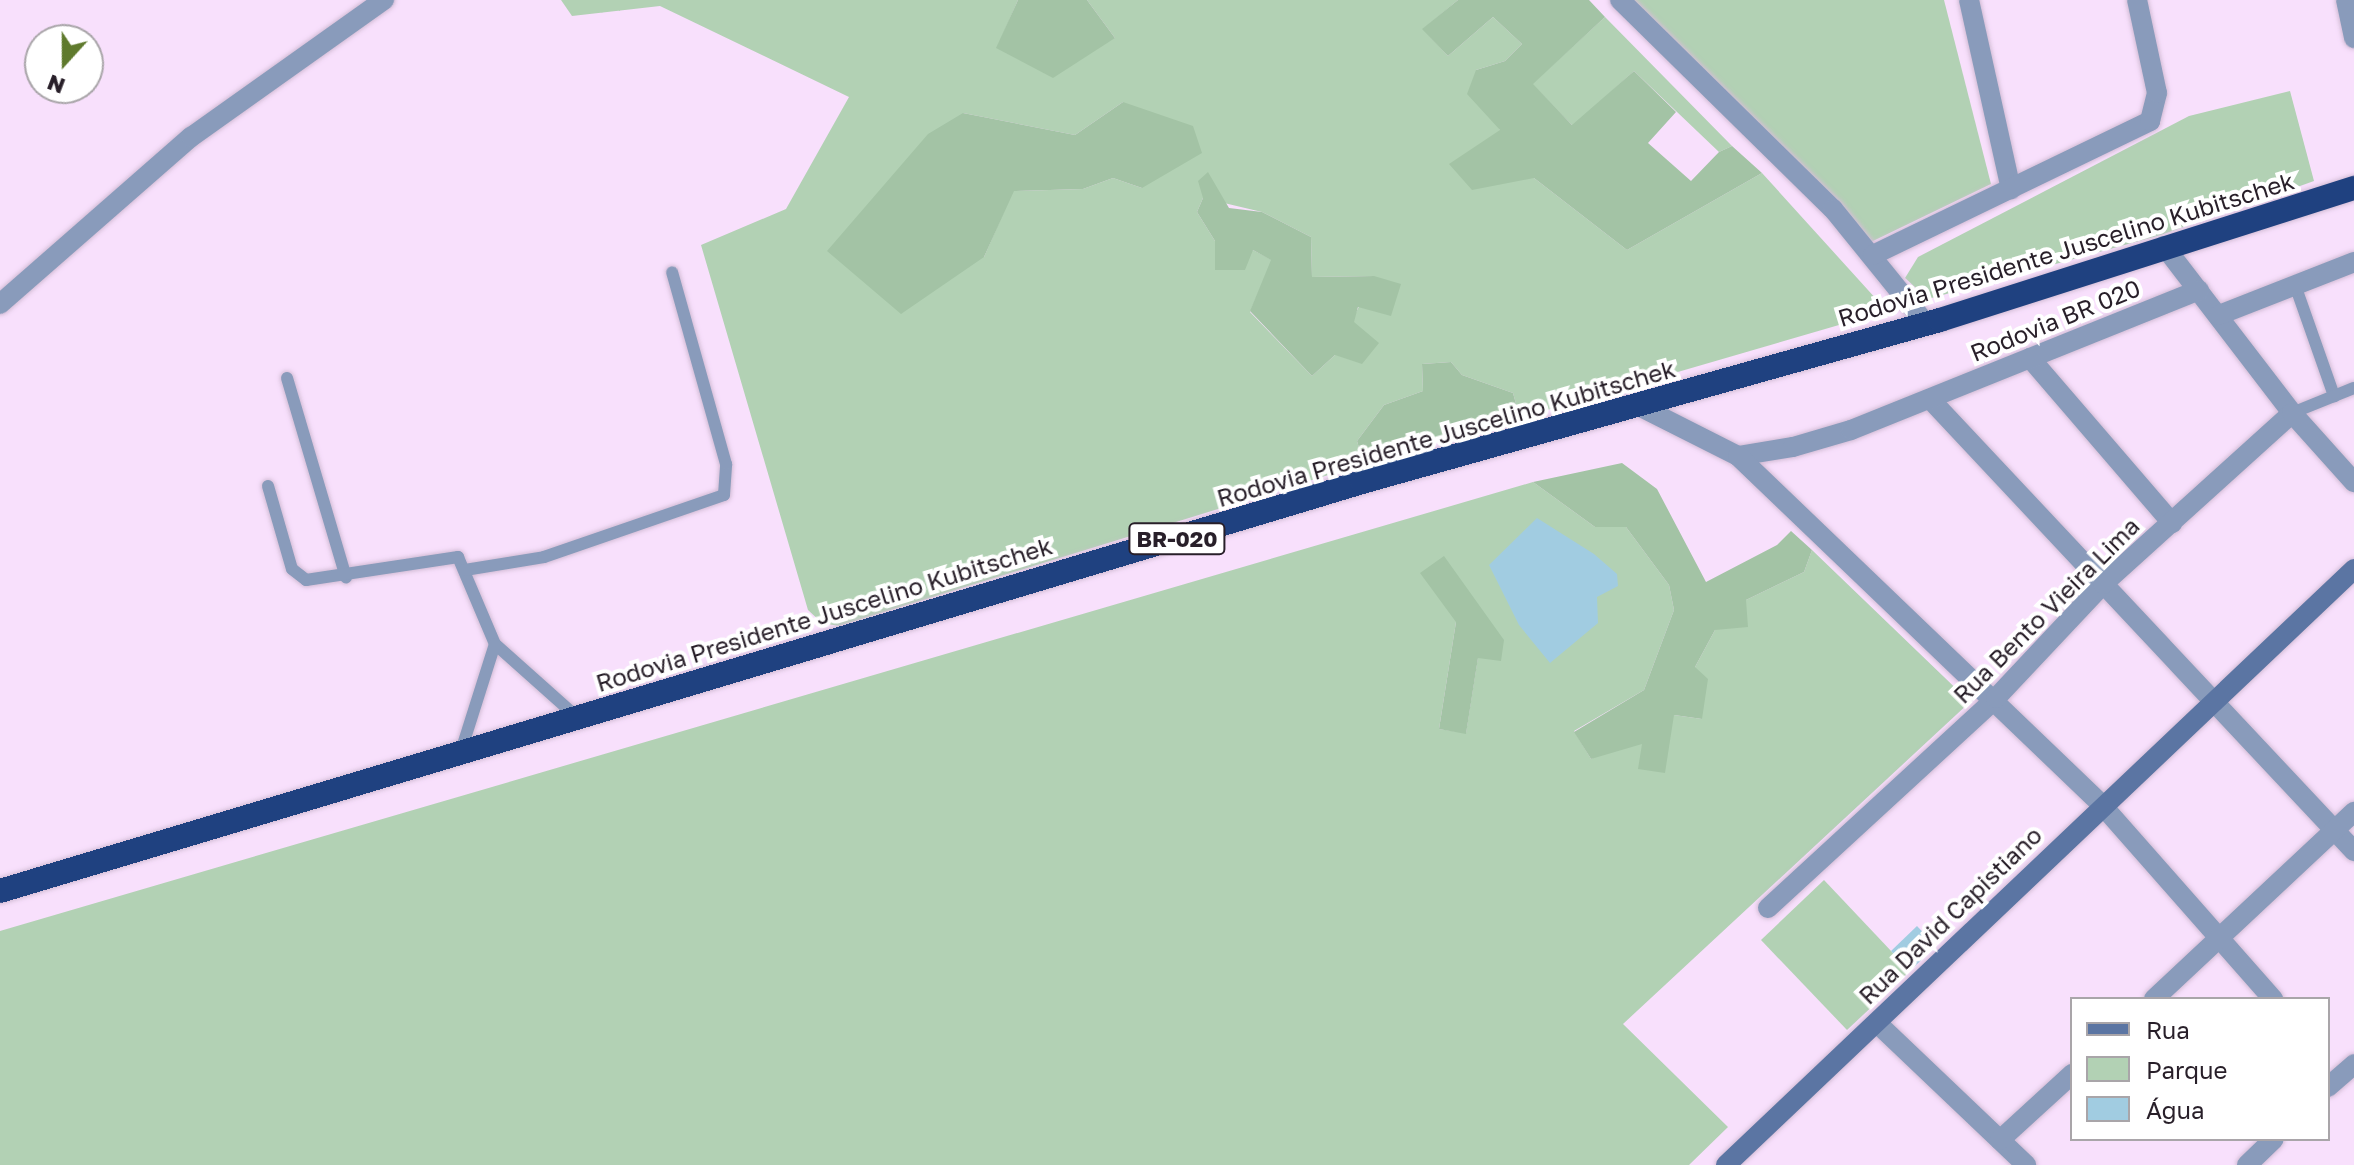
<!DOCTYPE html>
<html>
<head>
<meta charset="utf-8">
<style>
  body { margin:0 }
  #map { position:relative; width:2354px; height:1165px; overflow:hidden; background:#f8e0fc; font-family:"Golos Text",sans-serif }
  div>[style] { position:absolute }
  .green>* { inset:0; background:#b2d1b4 }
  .forest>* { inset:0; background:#a3c3a5 }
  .water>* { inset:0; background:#a1cce1 }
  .roads { filter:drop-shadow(0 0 2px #d3bdd6) drop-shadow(0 0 2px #d3bdd6) }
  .lane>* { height:12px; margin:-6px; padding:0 6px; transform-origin:6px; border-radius:6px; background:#899bbb }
  .street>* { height:20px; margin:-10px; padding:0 10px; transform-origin:10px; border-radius:10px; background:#899bbb }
  .secondary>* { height:20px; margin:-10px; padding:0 10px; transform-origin:10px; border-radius:10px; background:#5b75a3 }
  .highway>* { height:24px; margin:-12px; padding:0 12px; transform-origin:12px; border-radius:12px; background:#1f4180 }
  span { translate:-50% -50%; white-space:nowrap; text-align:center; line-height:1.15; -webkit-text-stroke:8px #fff; paint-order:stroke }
  .shield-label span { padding:2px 6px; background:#fff; border:2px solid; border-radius:6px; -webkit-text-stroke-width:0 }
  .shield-label { font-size:22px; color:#281f29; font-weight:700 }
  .street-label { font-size:24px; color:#281f29 }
  .legend { position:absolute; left:2070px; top:997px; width:260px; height:144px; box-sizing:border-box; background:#fff; border:2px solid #a9a5a9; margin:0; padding:10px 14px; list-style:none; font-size:24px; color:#281f29 }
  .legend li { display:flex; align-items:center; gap:16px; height:40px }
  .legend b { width:40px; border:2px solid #a9a5a9 }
  .north { position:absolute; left:24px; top:24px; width:80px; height:80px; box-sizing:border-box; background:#fff; border:2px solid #a9a5a9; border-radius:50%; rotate:201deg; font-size:22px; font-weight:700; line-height:32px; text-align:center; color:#281f29 }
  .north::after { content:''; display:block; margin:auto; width:28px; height:36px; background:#5f7a2d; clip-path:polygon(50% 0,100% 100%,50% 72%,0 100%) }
</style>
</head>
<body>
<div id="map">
  <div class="green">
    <div style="clip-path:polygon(evenodd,561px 0,1018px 0,997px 48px,1115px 38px,1087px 0,1458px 0,1423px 29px,1448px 56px,1493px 17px,1522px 44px,1505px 61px,1476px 70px,1500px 130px,1534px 178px,1627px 250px,1762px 173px,1887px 311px,1520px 418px,1513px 393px,1462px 375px,1451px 362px,1422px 364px,1423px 391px,1384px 405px,1357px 441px,1364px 464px,839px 626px,822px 623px,808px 610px,701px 245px,786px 209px,849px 97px,660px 6px,572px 16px,561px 0,1123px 102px,1142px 188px,1113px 178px,1083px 189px,1013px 191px,984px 257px,963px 113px,1075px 135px,1123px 102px,561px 0,1203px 198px,1262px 212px,1311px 237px,1312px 277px,1374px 276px,1335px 355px,1312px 376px,1250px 312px,1272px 260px,1253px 250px,1215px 269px,1215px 241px,1197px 212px,1203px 198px)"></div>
    <div style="clip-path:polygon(1626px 0,1944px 0,1991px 184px,1871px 242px)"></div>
    <div style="clip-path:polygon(1605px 17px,1732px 146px,1719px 152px,1634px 71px,1573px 126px,1532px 84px)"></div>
    <div style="clip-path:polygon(2290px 91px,2314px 181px,2161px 235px,1928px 299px,1905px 278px,1918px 257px,2189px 116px)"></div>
    <div style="clip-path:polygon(evenodd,1533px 482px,1595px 527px,1626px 527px,1669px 585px,1674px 610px,1644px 690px,1574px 731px,1591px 759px,1674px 715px,1702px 719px,1695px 667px,1715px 630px,1746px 600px,1804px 572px,1812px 550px,1970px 702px,1623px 1024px,1728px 1127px,1689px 1165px,0 1165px,0 931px,1533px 482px,1456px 622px,1478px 657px,1466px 733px,1439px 729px,1456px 622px)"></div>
    <div style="clip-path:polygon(1824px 880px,1910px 971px,1847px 1030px,1761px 940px)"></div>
  </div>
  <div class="forest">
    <div style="clip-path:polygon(1018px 0,1087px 0,1115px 38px,1053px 78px,996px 48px)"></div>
    <div style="clip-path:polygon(1458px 0,1589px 0,1605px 17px,1533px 84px,1572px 125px,1634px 71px,1676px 112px,1648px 143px,1691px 181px,1719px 152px,1732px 146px,1762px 173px,1627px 250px,1534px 178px,1472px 190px,1449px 164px,1500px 130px,1467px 94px,1476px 70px,1505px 61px,1522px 44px,1493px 17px,1448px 56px,1422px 29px)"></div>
    <div style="clip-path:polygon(1123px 102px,1193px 126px,1202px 153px,1142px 188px,1113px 178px,1083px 189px,1014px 191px,984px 257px,901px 314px,827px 251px,928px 134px,963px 113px,1075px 135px)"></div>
    <div style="clip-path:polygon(1208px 172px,1229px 208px,1262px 212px,1311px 237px,1312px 277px,1374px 276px,1401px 284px,1391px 316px,1358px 307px,1354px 322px,1379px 343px,1362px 364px,1335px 355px,1312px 376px,1250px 311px,1271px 260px,1253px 250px,1245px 270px,1215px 270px,1215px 241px,1197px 212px,1203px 198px,1198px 181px)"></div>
    <div style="clip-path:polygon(1451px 362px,1462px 375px,1513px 393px,1520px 418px,1364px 464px,1357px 441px,1384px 405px,1423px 391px,1422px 364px)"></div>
    <div style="clip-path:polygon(1622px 463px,1657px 489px,1706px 582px,1777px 545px,1791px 531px,1812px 550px,1804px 572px,1746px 600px,1748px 627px,1715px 630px,1695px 667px,1708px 679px,1702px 719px,1674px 715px,1665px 773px,1638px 769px,1642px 744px,1591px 759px,1574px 732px,1644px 690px,1674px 610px,1669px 585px,1626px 527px,1595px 527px,1533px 482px)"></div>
    <div style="clip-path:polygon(1444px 556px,1504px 640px,1501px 661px,1478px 658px,1466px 734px,1439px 729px,1456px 622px,1420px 573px)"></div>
  </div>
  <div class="water">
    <div style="clip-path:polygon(1537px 518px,1594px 554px,1617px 574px,1618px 586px,1597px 597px,1598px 623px,1550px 663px,1519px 625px,1489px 565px)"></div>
    <div style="clip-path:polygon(1917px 926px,1936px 946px,1910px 971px,1891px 951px)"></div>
  </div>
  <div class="roads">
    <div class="lane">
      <div style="left:2295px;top:285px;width:118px;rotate:70.6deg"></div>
      <div style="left:287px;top:378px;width:208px;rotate:73.5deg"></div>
      <div style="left:2292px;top:413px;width:67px;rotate:-22deg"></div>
      <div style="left:268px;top:486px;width:86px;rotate:73.9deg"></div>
      <div style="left:292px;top:569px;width:18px;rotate:38deg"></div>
      <div style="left:306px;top:580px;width:154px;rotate:-8.6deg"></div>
      <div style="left:458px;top:557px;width:95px;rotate:67deg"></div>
      <div style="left:495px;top:644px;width:110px;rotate:41.7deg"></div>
      <div style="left:465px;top:570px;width:80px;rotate:-9.3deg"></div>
      <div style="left:544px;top:557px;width:190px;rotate:-19deg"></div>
      <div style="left:724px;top:495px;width:31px;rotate:-86deg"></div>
      <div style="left:726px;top:464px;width:199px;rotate:-105.7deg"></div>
      <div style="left:461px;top:751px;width:112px;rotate:-72.4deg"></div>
    </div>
    <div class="street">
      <div style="left:1620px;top:0;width:298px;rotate:44.5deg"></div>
      <div style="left:1833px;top:209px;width:148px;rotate:51deg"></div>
      <div style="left:1969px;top:0;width:194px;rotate:77.5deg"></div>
      <div style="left:2346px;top:0;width:39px;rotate:78deg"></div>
      <div style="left:2164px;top:246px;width:210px;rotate:52.5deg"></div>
      <div style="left:1873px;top:255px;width:308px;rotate:-25.8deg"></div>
      <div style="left:2150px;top:121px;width:29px;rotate:-76deg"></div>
      <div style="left:2157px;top:93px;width:95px;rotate:-102.1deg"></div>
      <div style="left:0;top:304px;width:254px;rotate:-41.2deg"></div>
      <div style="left:191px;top:137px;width:237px;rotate:-35.4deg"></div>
      <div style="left:2219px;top:315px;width:145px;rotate:-21.4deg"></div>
      <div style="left:2030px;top:358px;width:218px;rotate:49.3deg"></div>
      <div style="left:1930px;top:399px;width:620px;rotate:46.83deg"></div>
      <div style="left:1641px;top:407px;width:109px;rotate:26.8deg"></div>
      <div style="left:1738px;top:456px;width:56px;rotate:-9.3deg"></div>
      <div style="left:1793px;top:447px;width:60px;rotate:-16.3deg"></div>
      <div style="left:1851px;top:430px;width:375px;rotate:-21.9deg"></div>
      <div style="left:1738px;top:456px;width:504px;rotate:43.79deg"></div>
      <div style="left:2102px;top:805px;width:259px;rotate:48.6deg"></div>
      <div style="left:1768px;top:908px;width:310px;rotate:-42.6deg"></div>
      <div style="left:1996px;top:698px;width:156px;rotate:-46.8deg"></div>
      <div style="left:2103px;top:584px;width:255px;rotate:-42.1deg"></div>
      <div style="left:2292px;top:413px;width:93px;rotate:48.1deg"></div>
      <div style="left:2154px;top:999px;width:274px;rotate:-43.1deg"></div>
      <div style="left:1877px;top:1023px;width:206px;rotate:43.6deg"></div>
      <div style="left:2328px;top:1087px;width:35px;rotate:-41deg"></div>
      <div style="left:2000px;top:1140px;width:98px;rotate:-42.5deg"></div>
      <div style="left:2247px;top:1165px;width:37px;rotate:-44deg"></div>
    </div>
    <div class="secondary">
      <div style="left:1726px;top:1165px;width:866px;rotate:-43.5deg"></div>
    </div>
    <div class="highway">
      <div style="left:0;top:891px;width:1422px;rotate:-16.71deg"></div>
      <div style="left:1362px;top:482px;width:600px;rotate:-15.66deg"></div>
      <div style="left:1940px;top:320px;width:435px;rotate:-17.7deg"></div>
    </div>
  </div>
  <div class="shield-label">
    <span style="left:1177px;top:539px">BR-020</span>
  </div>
  <div class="street-label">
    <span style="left:2066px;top:249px;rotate:-17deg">Rodovia Presidente Juscelino Kubitschek</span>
    <span style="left:2055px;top:320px;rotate:-22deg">Rodovia BR 020</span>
    <span style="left:1446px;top:433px;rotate:-16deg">Rodovia Presidente Juscelino Kubitschek</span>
    <span style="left:2046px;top:610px;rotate:-45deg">Rua Bento Vieira Lima</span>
    <span style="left:824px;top:614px;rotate:-17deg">Rodovia Presidente Juscelino Kubitschek</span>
    <span style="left:1950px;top:915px;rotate:-44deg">Rua David Capistiano</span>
  </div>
  <ul class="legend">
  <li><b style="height:10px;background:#5b75a3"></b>Rua</li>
  <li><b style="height:22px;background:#b2d1b4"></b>Parque</li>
  <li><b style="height:22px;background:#a1cce1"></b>Água</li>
  </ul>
  <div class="north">N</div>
</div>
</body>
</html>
